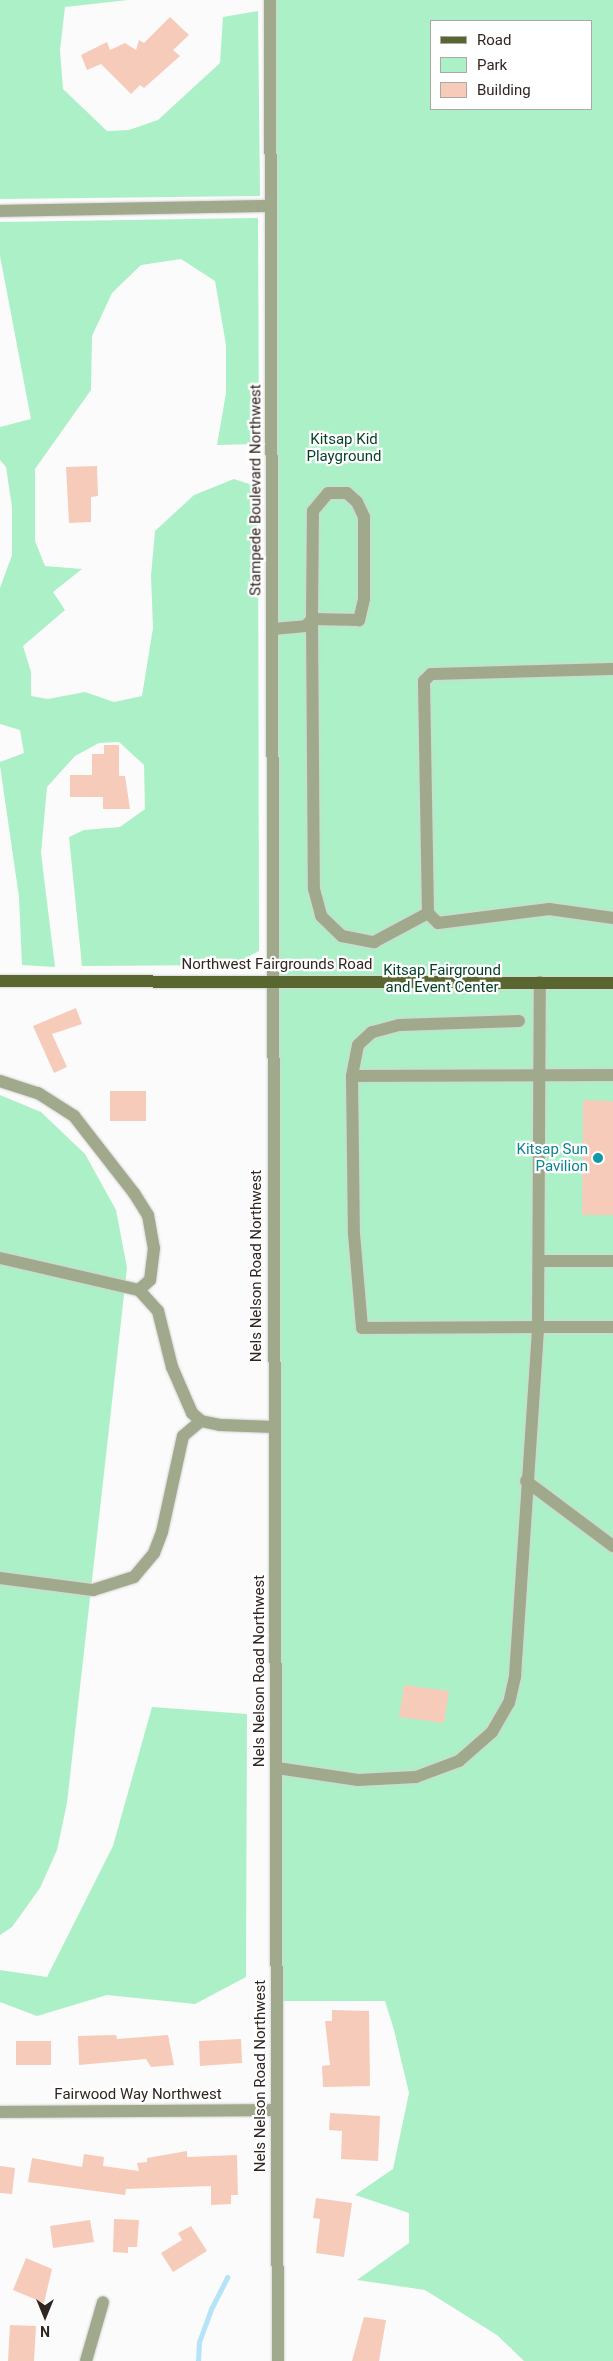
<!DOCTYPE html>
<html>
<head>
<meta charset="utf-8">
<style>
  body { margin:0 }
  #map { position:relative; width:613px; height:2361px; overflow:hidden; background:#fbfbfb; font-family:Roboto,sans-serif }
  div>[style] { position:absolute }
  .green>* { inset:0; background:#acf0c7 }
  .stream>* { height:5px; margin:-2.5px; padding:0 2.5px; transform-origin:2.5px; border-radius:2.5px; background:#b5e3f8 }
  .building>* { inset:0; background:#f7cbb9 }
  .roads { filter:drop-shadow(0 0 1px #d6d4d4) drop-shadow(0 0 1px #d6d4d4) }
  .minor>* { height:12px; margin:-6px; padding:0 6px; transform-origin:6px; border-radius:6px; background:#a1a98d }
  .major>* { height:12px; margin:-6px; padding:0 6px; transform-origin:6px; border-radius:6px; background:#596630 }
  .dots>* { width:14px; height:14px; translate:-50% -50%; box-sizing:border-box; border:2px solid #fff; border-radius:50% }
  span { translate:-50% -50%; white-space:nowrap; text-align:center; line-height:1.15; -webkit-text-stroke:4.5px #fff; paint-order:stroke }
  .park-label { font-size:15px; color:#043f25 }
  .street-label { font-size:15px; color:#302521 }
  .culture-label { font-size:15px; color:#0d838f }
  .right { translate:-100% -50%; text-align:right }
  .legend { position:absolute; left:430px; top:20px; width:162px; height:90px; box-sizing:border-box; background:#fff; border:1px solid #aca8a6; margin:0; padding:6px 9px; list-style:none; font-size:15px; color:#302521 }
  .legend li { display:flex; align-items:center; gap:10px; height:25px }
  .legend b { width:25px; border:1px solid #aca8a6 }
  .north { position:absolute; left:20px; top:2291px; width:50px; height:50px; -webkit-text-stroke:4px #fff; paint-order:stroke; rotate:180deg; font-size:14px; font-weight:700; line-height:20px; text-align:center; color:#302521 }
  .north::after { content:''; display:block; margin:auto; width:18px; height:22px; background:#302521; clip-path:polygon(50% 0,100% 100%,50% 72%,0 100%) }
</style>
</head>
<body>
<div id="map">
  <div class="green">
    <div style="clip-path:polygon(0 0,128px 0,65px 7px,60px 50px,63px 89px,107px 131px,129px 130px,158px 120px,220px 63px,223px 17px,258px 11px,260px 196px,0 199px)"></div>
    <div style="clip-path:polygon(evenodd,270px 0,613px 0,613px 2361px,524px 2361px,497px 2335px,425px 2290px,357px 2280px,409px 2243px,409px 2213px,355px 2195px,393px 2169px,409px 2093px,394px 2030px,385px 2001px,279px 2001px,270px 0,432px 21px,592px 21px,592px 109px,432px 109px,432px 21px)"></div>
    <div style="clip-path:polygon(258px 218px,259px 444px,217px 445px,226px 393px,226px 345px,215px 281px,181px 259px,141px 265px,112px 293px,92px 336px,91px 390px,35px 469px,35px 541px,45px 566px,82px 569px,53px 592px,65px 610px,23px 646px,31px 672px,31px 696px,48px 699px,85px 692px,114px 702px,142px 696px,153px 628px,151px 576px,155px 531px,194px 495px,234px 479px,258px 487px,259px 951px,233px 965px,82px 966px,69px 837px,84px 830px,120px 827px,145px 809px,144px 765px,119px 742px,99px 743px,75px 756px,47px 787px,41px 853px,55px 967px,22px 965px,19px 897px,0 766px,0 762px,24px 753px,20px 730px,0 724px,0 588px,12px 555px,12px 507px,6px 467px,0 460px,0 427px,31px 419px,0 256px,0 222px)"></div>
    <div style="clip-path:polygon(0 1095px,41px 1112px,85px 1154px,116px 1210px,127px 1268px,67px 1803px,57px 1850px,40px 1888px,12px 1927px,0 1935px)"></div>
    <div style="clip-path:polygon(152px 1707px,247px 1714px,246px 1977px,195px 2004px,107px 1995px,37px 2016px,0 2002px,0 1970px,47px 1977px,113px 1846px)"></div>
  </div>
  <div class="stream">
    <div style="left:198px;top:2361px;width:19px;rotate:-87deg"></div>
    <div style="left:199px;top:2342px;width:35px;rotate:-70deg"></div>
    <div style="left:211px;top:2309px;width:36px;rotate:-63deg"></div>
  </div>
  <div class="building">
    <div style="clip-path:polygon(170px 17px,189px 35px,173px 50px,180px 56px,144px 88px,140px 85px,131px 94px,101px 64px,87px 70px,81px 55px,107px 42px,110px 50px,125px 43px,136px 50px,139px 40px,144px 43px)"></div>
    <div style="clip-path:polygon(97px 466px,98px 496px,91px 497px,91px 522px,69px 523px,66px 467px)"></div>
    <div style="clip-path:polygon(104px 745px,119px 745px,119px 776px,125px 776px,130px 809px,103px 809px,103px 797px,70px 797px,70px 775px,92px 775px,92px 754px,104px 754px)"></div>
    <div style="clip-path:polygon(76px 1008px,82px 1024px,52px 1034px,67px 1067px,54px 1073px,33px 1026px)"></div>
    <div style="clip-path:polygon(110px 1091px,146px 1091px,146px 1121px,110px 1121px)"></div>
    <div style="clip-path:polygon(583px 1100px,613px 1101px,613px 1215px,582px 1215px)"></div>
    <div style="clip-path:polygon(404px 1685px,449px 1691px,444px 1723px,399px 1717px)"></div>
    <div style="clip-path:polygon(332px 2010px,369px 2011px,370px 2086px,323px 2087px,322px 2066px,330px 2065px,325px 2021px,332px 2021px)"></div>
    <div style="clip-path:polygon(116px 2035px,117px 2039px,168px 2035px,174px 2065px,151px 2067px,146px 2059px,79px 2065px,78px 2036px)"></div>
    <div style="clip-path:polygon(241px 2039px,242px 2063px,200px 2066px,199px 2041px)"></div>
    <div style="clip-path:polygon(16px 2041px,51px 2041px,51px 2065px,16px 2065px)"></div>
    <div style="clip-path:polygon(330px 2113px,380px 2116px,378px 2161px,341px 2159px,342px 2131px,329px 2130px)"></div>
    <div style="clip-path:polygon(187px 2151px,187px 2157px,237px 2155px,238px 2195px,231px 2195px,231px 2204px,211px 2205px,211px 2186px,126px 2189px,125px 2195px,28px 2182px,32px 2158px,82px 2167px,84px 2154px,104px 2157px,103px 2166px,139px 2171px,137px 2163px,147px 2162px,147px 2158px)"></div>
    <div style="clip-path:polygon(0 2166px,15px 2168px,12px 2194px,0 2193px)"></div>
    <div style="clip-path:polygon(316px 2198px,352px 2203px,344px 2257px,316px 2253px,320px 2219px,313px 2218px)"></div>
    <div style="clip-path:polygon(114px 2219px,139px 2220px,137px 2247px,128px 2247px,128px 2253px,113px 2252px)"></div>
    <div style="clip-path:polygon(90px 2220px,94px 2242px,53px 2248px,50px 2226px)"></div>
    <div style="clip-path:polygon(191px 2226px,207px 2251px,173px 2272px,161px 2253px,182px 2240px,178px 2233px)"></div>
    <div style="clip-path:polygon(26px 2258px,52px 2269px,44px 2303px,13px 2290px)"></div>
    <div style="clip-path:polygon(364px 2317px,386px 2320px,379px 2361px,352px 2361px)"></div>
    <div style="clip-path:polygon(10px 2325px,36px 2326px,34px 2361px,8px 2361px)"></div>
  </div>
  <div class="roads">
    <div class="minor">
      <div style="left:270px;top:0;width:2361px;rotate:89.81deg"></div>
      <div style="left:0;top:211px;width:271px;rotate:-1.1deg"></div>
      <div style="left:273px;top:629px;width:33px;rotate:-5deg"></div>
      <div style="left:306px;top:626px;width:9px;rotate:-49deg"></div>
      <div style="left:312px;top:619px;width:108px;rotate:-89.5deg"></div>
      <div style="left:313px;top:511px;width:23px;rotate:-50deg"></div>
      <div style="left:328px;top:493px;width:19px"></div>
      <div style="left:347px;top:493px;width:13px;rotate:42deg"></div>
      <div style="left:357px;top:502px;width:17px;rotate:65deg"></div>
      <div style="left:364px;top:517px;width:82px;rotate:90deg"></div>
      <div style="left:364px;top:599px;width:22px;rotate:103deg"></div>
      <div style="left:359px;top:620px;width:47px;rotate:-178.8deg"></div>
      <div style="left:312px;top:619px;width:270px;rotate:89.6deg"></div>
      <div style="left:314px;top:889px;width:28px;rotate:75deg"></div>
      <div style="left:321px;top:916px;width:29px;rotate:44deg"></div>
      <div style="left:342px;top:936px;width:33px;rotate:11deg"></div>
      <div style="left:374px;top:942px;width:61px;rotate:-28.2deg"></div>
      <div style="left:428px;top:913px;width:14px;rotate:45deg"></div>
      <div style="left:438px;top:923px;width:112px;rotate:-7.2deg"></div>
      <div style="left:549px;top:909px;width:65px;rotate:8deg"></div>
      <div style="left:428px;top:913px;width:232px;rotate:-91deg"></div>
      <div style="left:424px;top:681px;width:10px;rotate:-45deg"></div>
      <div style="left:431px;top:674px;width:182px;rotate:-1.6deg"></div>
      <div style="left:519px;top:1021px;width:120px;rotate:178.1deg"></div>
      <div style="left:399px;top:1025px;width:28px;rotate:165deg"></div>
      <div style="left:372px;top:1032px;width:19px;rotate:137deg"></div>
      <div style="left:358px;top:1045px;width:32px;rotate:101deg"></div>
      <div style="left:352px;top:1076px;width:158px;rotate:89.3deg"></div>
      <div style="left:354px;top:1234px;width:94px;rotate:85.1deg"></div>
      <div style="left:362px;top:1328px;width:176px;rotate:-0.3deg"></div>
      <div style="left:538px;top:1327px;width:345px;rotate:-89.7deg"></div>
      <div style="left:352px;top:1076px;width:261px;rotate:-0.2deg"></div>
      <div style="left:0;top:1081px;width:40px;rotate:18deg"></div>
      <div style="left:38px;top:1093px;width:43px;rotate:32.6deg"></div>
      <div style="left:74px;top:1116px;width:98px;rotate:52.1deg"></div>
      <div style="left:134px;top:1193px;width:26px;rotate:58deg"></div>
      <div style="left:148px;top:1215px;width:34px;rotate:80deg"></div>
      <div style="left:154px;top:1248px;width:32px;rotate:97deg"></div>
      <div style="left:150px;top:1280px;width:15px;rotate:138deg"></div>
      <div style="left:0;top:1258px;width:143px;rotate:13deg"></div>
      <div style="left:139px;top:1290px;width:28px;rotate:48deg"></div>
      <div style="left:158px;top:1311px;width:58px;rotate:76deg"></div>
      <div style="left:172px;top:1367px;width:50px;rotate:66.5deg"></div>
      <div style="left:192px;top:1413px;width:12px;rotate:42deg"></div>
      <div style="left:201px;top:1421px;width:19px;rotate:12deg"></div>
      <div style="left:220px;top:1425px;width:54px;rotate:2.1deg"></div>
      <div style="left:540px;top:1261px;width:73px"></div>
      <div style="left:526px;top:1481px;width:109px;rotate:36.8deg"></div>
      <div style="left:0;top:1578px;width:94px;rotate:7.4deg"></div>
      <div style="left:93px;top:1590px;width:43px;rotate:-17.6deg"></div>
      <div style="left:134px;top:1577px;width:31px;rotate:-50deg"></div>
      <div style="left:154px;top:1553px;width:22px;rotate:-69deg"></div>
      <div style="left:162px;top:1532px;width:98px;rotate:-77.7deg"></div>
      <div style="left:183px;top:1436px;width:23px;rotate:-40deg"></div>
      <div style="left:277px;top:1768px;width:82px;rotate:8.4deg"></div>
      <div style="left:358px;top:1780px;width:58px;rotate:-3deg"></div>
      <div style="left:416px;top:1777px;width:46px;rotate:-20.4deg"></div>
      <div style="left:459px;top:1761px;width:44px;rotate:-41.3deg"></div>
      <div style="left:492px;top:1732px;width:34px;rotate:-60deg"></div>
      <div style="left:509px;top:1703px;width:28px;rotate:-77deg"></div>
      <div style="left:515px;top:1676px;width:350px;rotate:-86.2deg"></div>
      <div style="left:538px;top:1327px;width:75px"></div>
      <div style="left:0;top:2112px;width:277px;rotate:-0.4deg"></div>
      <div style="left:86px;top:2361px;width:61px;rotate:-73.9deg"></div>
    </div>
    <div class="major">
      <div style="left:0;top:981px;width:613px;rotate:0.19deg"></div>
    </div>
  </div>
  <div class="dots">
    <div style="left:598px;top:1158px;background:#0f9aa8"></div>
  </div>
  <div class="park-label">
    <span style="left:344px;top:448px">Kitsap Kid<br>Playground</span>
    <span style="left:442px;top:979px">Kitsap Fairground<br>and Event Center</span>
  </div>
  <div class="street-label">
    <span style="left:256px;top:490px;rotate:-90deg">Stampede Boulevard Northwest</span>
    <span style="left:277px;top:965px">Northwest Fairgrounds Road</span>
    <span style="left:257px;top:1266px;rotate:-90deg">Nels Nelson Road Northwest</span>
    <span style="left:260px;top:1671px;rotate:-90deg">Nels Nelson Road Northwest</span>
    <span style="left:261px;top:2076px;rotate:-90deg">Nels Nelson Road Northwest</span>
    <span style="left:138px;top:2095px">Fairwood Way Northwest</span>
  </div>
  <div class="culture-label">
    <span class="right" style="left:588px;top:1158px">Kitsap Sun<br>Pavilion</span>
  </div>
  <ul class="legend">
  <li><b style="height:6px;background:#596630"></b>Road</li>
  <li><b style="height:14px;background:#acf0c7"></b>Park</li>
  <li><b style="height:14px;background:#f7cbb9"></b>Building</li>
  </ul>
  <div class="north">N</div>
</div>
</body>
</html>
